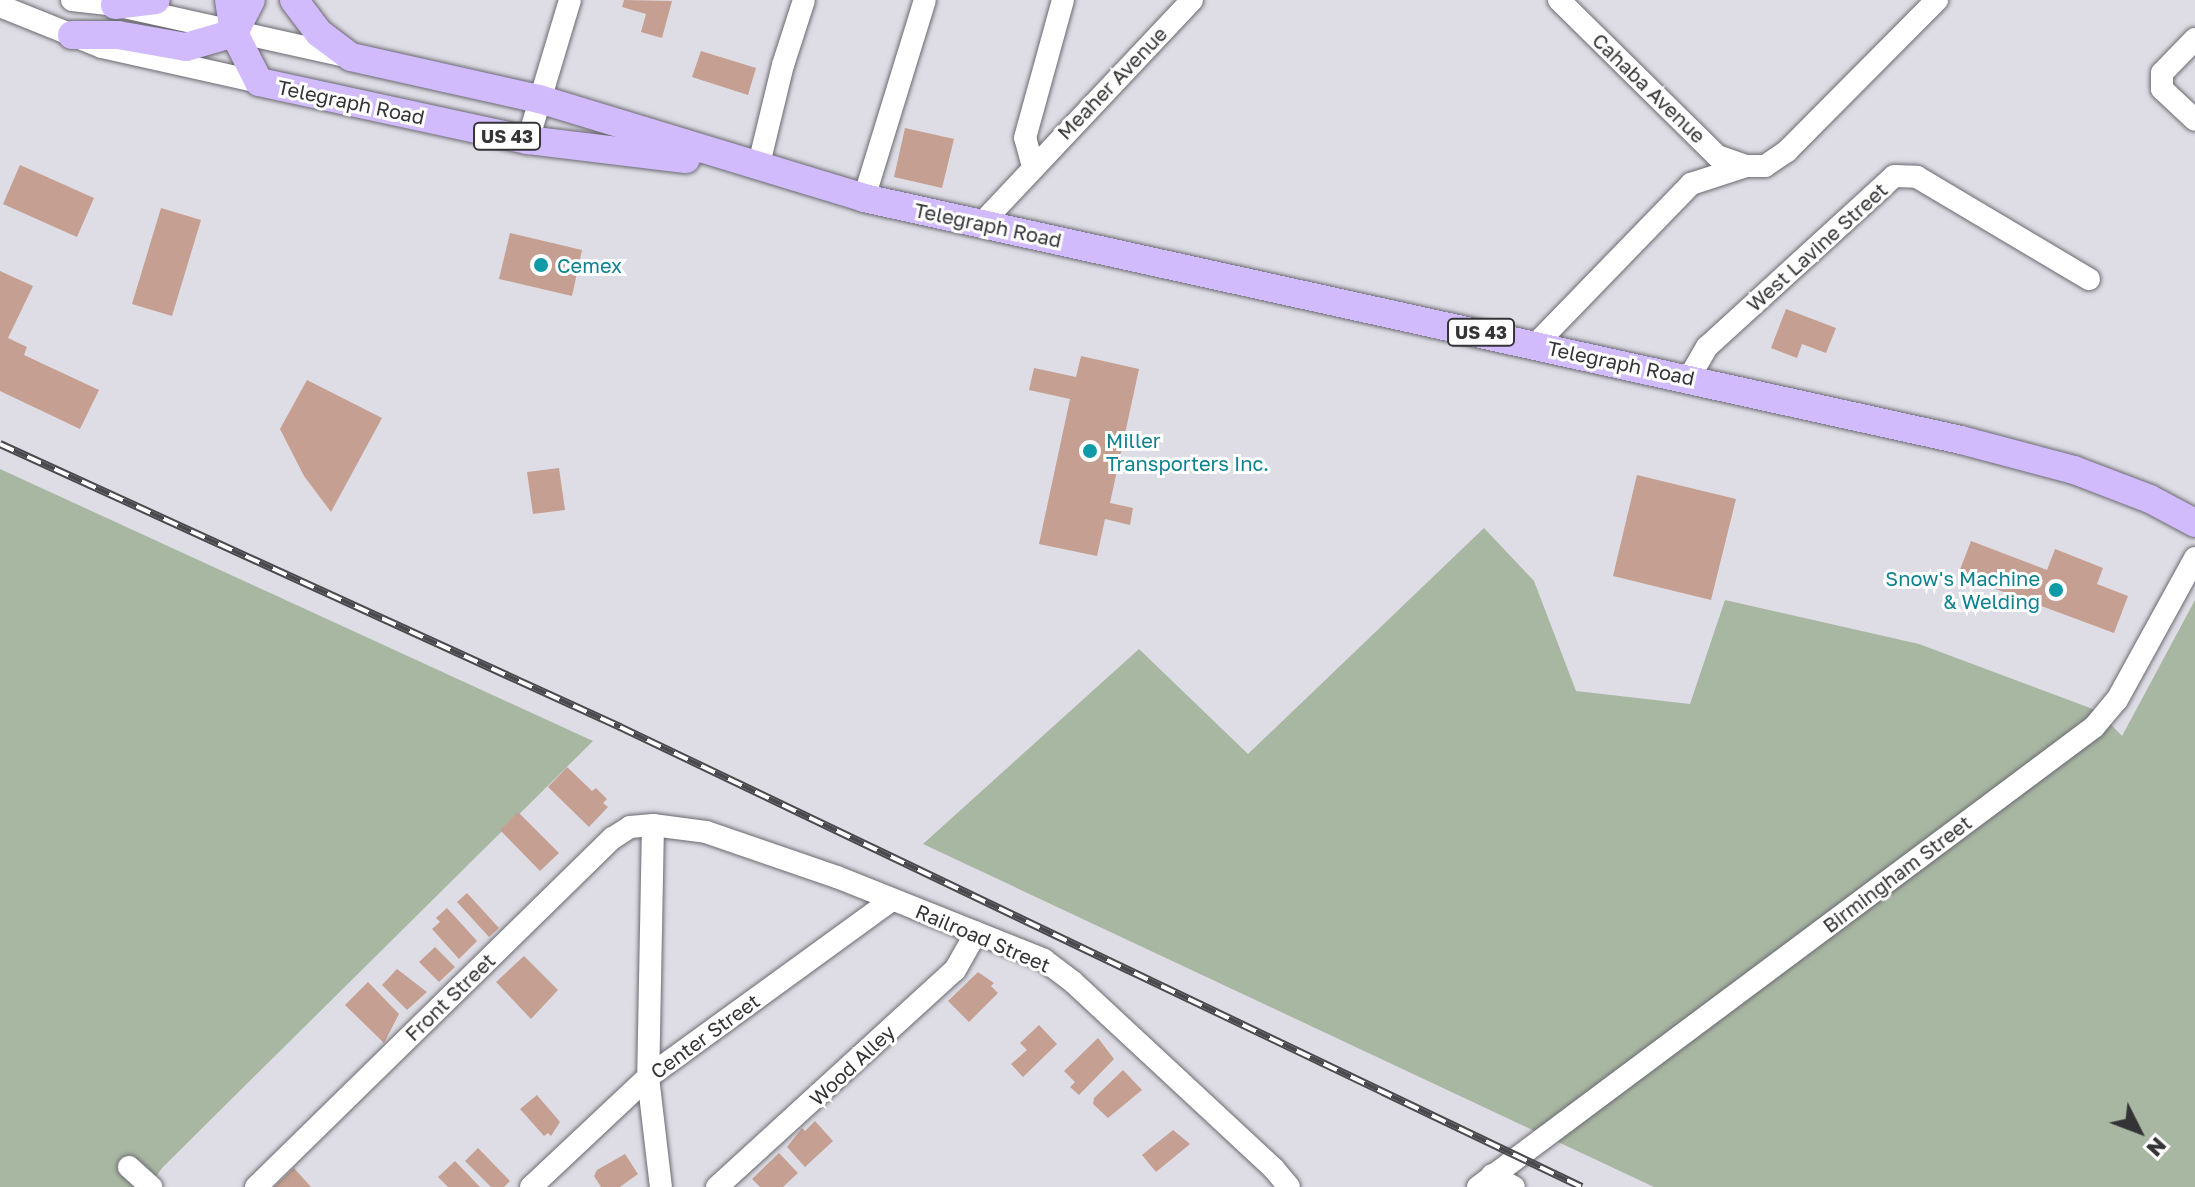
<!DOCTYPE html>
<html>
<head>
<meta charset="utf-8">
<style>
  body { margin:0 }
  #map { position:relative; width:2195px; height:1187px; overflow:hidden; background:#dedde5; font-family:"Golos Text",sans-serif }
  div>[style] { position:absolute }
  .green>* { inset:0; background:#a8b7a2 }
  .building>* { inset:0; background:#c59f91 }
  .roads { filter:drop-shadow(0 0 2px #6a6970) drop-shadow(0 0 2px #6a6970) }
  .minor>* { height:22px; margin:-11px; padding:0 11px; transform-origin:11px; border-radius:11px; background:#fff }
  .major>* { height:28px; margin:-14px; padding:0 14px; transform-origin:14px; border-radius:14px; background:#d1bbfd }
  .rail>* { height:8px; margin-top:-4px; transform-origin:0; background:repeating-linear-gradient(90deg,#fff 0 15px,#4a494d 0 30px); box-sizing:border-box; border-block:2px solid #4a494d }
  .dots>* { width:22px; height:22px; translate:-50% -50%; box-sizing:border-box; border:4px solid #fff; border-radius:50% }
  span { translate:-50% -50%; white-space:nowrap; text-align:center; line-height:1.15; -webkit-text-stroke:6px #fff; paint-order:stroke }
  .shield-label span { padding:2px 6px; background:#fff; border:2px solid; border-radius:6px; -webkit-text-stroke-width:0 }
  .shield-label { font-size:18px; color:#343336; font-weight:700 }
  .street-label { font-size:20px; color:#343336 }
  .culture-label { font-size:20px; color:#0d838f }
  .left { translate:0 -50%; text-align:left }
  .right { translate:-100% -50%; text-align:right }
  .north { position:absolute; left:2099px; top:1091px; width:80px; height:80px; -webkit-text-stroke:6px #fff; paint-order:stroke; rotate:132deg; font-size:22px; font-weight:700; line-height:32px; text-align:center; color:#343336 }
  .north::after { content:''; display:block; margin:auto; width:28px; height:36px; background:#343336; clip-path:polygon(50% 0,100% 100%,50% 72%,0 100%) }
</style>
</head>
<body>
<div id="map">
  <div class="green">
    <div style="clip-path:polygon(0 469px,593px 741px,163px 1167px,148px 1187px,0 1187px)"></div>
    <div style="clip-path:polygon(1484px 528px,1534px 581px,1576px 691px,1690px 704px,1725px 600px,1919px 644px,2098px 711px,2122px 736px,2195px 600px,2195px 1187px,1654px 1187px,923px 844px,1139px 649px,1248px 754px)"></div>
  </div>
  <div class="building">
    <div style="clip-path:polygon(624px 0,672px 1px,662px 38px,641px 32px,646px 14px,622px 7px)"></div>
    <div style="clip-path:polygon(701px 51px,756px 68px,748px 95px,692px 77px)"></div>
    <div style="clip-path:polygon(905px 128px,954px 139px,942px 188px,894px 177px)"></div>
    <div style="clip-path:polygon(20px 165px,94px 198px,77px 237px,3px 204px)"></div>
    <div style="clip-path:polygon(161px 208px,201px 220px,172px 316px,132px 304px)"></div>
    <div style="clip-path:polygon(510px 233px,582px 250px,572px 296px,499px 279px)"></div>
    <div style="clip-path:polygon(0 271px,33px 286px,8px 338px,27px 347px,24px 355px,99px 390px,80px 429px,0 391px)"></div>
    <div style="clip-path:polygon(1786px 309px,1836px 328px,1826px 353px,1802px 344px,1797px 358px,1771px 348px)"></div>
    <div style="clip-path:polygon(1081px 356px,1139px 369px,1110px 503px,1133px 508px,1130px 525px,1105px 519px,1097px 556px,1039px 544px,1070px 399px,1029px 390px,1034px 368px,1076px 377px)"></div>
    <div style="clip-path:polygon(307px 380px,382px 418px,331px 512px,304px 476px,280px 429px)"></div>
    <div style="clip-path:polygon(559px 468px,565px 510px,533px 514px,527px 472px)"></div>
    <div style="clip-path:polygon(1637px 475px,1736px 499px,1711px 600px,1613px 576px)"></div>
    <div style="clip-path:polygon(1971px 541px,2047px 570px,2055px 549px,2103px 568px,2097px 584px,2128px 596px,2114px 633px,1958px 575px)"></div>
    <div style="clip-path:polygon(567px 767px,592px 791px,596px 788px,607px 799px,603px 803px,608px 807px,589px 827px,548px 787px)"></div>
    <div style="clip-path:polygon(518px 812px,559px 853px,540px 871px,500px 830px)"></div>
    <div style="clip-path:polygon(467px 893px,499px 928px,489px 937px,457px 902px)"></div>
    <div style="clip-path:polygon(447px 908px,477px 941px,459px 959px,432px 929px,440px 922px,436px 918px)"></div>
    <div style="clip-path:polygon(435px 947px,455px 967px,439px 982px,419px 962px)"></div>
    <div style="clip-path:polygon(524px 956px,558px 990px,531px 1019px,496px 982px)"></div>
    <div style="clip-path:polygon(397px 969px,427px 992px,407px 1010px,382px 985px)"></div>
    <div style="clip-path:polygon(978px 972px,994px 983px,991px 986px,998px 993px,969px 1022px,948px 1001px)"></div>
    <div style="clip-path:polygon(368px 982px,399px 1014px,384px 1043px,345px 1005px)"></div>
    <div style="clip-path:polygon(1039px 1025px,1057px 1044px,1023px 1077px,1011px 1064px,1027px 1050px,1020px 1043px)"></div>
    <div style="clip-path:polygon(1098px 1038px,1114px 1059px,1079px 1095px,1070px 1087px,1075px 1082px,1064px 1071px)"></div>
    <div style="clip-path:polygon(1123px 1070px,1142px 1090px,1108px 1118px,1093px 1104px,1094px 1098px)"></div>
    <div style="clip-path:polygon(537px 1095px,560px 1122px,551px 1136px,548px 1133px,544px 1136px,520px 1109px)"></div>
    <div style="clip-path:polygon(815px 1121px,833px 1141px,805px 1167px,787px 1147px,802px 1128px,805px 1131px)"></div>
    <div style="clip-path:polygon(1173px 1130px,1190px 1144px,1156px 1172px,1142px 1155px)"></div>
    <div style="clip-path:polygon(478px 1148px,510px 1181px,504px 1187px,491px 1187px,465px 1161px)"></div>
    <div style="clip-path:polygon(779px 1153px,798px 1173px,783px 1187px,760px 1187px,752px 1179px)"></div>
    <div style="clip-path:polygon(625px 1154px,638px 1174px,620px 1187px,601px 1187px,594px 1176px,597px 1170px)"></div>
    <div style="clip-path:polygon(455px 1161px,480px 1187px,448px 1187px,438px 1177px)"></div>
    <div style="clip-path:polygon(294px 1168px,311px 1187px,274px 1187px)"></div>
  </div>
  <div class="roads">
    <div class="minor">
      <div style="left:72px;top:0;width:43px;rotate:6.6deg"></div>
      <div style="left:115px;top:5px;width:236px;rotate:12.5deg"></div>
      <div style="left:1559px;top:0;width:222px;rotate:44.6deg"></div>
      <div style="left:1717px;top:156px;width:31px;rotate:19deg"></div>
      <div style="left:0;top:6px;width:110px;rotate:21.9deg"></div>
      <div style="left:102px;top:47px;width:161px;rotate:12.6deg"></div>
      <div style="left:2195px;top:39px;width:47px;rotate:134.1deg"></div>
      <div style="left:2162px;top:73px;width:16px;rotate:90deg"></div>
      <div style="left:2162px;top:89px;width:45px;rotate:43.2deg"></div>
      <div style="left:528px;top:140px;width:146px;rotate:-73.3deg"></div>
      <div style="left:1033px;top:167px;width:30px;rotate:-105deg"></div>
      <div style="left:1025px;top:138px;width:143px;rotate:-74.6deg"></div>
      <div style="left:758px;top:168px;width:106px;rotate:-76.4deg"></div>
      <div style="left:783px;top:65px;width:68px;rotate:-72.1deg"></div>
      <div style="left:864px;top:198px;width:207px;rotate:-72.9deg"></div>
      <div style="left:982px;top:223px;width:306px;rotate:-46.7deg"></div>
      <div style="left:1536px;top:344px;width:223px;rotate:-45.9deg"></div>
      <div style="left:1691px;top:184px;width:58px;rotate:-18.1deg"></div>
      <div style="left:1746px;top:166px;width:19px"></div>
      <div style="left:1765px;top:166px;width:27px;rotate:-34deg"></div>
      <div style="left:1787px;top:151px;width:213px;rotate:-45.2deg"></div>
      <div style="left:1689px;top:378px;width:36px;rotate:-60deg"></div>
      <div style="left:1707px;top:347px;width:253px;rotate:-42.4deg"></div>
      <div style="left:1894px;top:176px;width:23px;rotate:2deg"></div>
      <div style="left:1917px;top:177px;width:200px;rotate:30.7deg"></div>
      <div style="left:653px;top:825px;width:252px;rotate:91.1deg"></div>
      <div style="left:648px;top:1077px;width:111px;rotate:83.3deg"></div>
      <div style="left:129px;top:1167px;width:30px;rotate:42deg"></div>
      <div style="left:1492px;top:1175px;width:25px;rotate:29deg"></div>
      <div style="left:256px;top:1187px;width:499px;rotate:-44.4deg"></div>
      <div style="left:613px;top:838px;width:20px;rotate:-33deg"></div>
      <div style="left:630px;top:827px;width:23px;rotate:-5deg"></div>
      <div style="left:653px;top:825px;width:53px;rotate:7.5deg"></div>
      <div style="left:706px;top:832px;width:139px;rotate:19deg"></div>
      <div style="left:837px;top:877px;width:223px;rotate:21.8deg"></div>
      <div style="left:1044px;top:960px;width:36px;rotate:37deg"></div>
      <div style="left:1073px;top:982px;width:275px;rotate:42.9deg"></div>
      <div style="left:1274px;top:1169px;width:23px;rotate:50deg"></div>
      <div style="left:531px;top:1187px;width:161px;rotate:-43.2deg"></div>
      <div style="left:648px;top:1077px;width:301px;rotate:-36deg"></div>
      <div style="left:717px;top:1187px;width:322px;rotate:-42.4deg"></div>
      <div style="left:955px;top:970px;width:43px;rotate:-60.4deg"></div>
      <div style="left:1478px;top:1187px;width:769px;rotate:-36.75deg"></div>
      <div style="left:2094px;top:727px;width:35px;rotate:-50deg"></div>
      <div style="left:2117px;top:700px;width:162px;rotate:-61.2deg"></div>
    </div>
    <div class="major">
      <div style="left:229px;top:0;width:33px;rotate:81deg"></div>
      <div style="left:234px;top:33px;width:55px;rotate:63deg"></div>
      <div style="left:259px;top:82px;width:275px;rotate:12.2deg"></div>
      <div style="left:528px;top:140px;width:159px;rotate:6.9deg"></div>
      <div style="left:294px;top:0;width:41px;rotate:52.9deg"></div>
      <div style="left:319px;top:33px;width:40px;rotate:37deg"></div>
      <div style="left:351px;top:57px;width:193px;rotate:12.6deg"></div>
      <div style="left:539px;top:99px;width:340px;rotate:16.9deg"></div>
      <div style="left:864px;top:198px;width:1123px;rotate:12.44deg"></div>
      <div style="left:1961px;top:440px;width:117px;rotate:14.9deg"></div>
      <div style="left:2074px;top:470px;width:81px;rotate:20.9deg"></div>
      <div style="left:2150px;top:499px;width:51px;rotate:28.1deg"></div>
      <div style="left:115px;top:5px;width:41px;rotate:-7deg"></div>
      <div style="left:72px;top:35px;width:46px"></div>
      <div style="left:118px;top:35px;width:69px;rotate:10deg"></div>
      <div style="left:186px;top:47px;width:50px;rotate:-16.3deg"></div>
      <div style="left:234px;top:33px;width:37px;rotate:-63deg"></div>
    </div>
  </div>
  <div class="rail">
    <div style="left:0;top:444px;width:682px;rotate:24.53deg"></div>
    <div style="left:620px;top:727px;width:1066px;rotate:25.56deg"></div>
  </div>
  <div class="dots">
    <div style="left:541px;top:265px;background:#0f9aa8"></div>
    <div style="left:1090px;top:451px;background:#0f9aa8"></div>
    <div style="left:2056px;top:590px;background:#0f9aa8"></div>
  </div>
  <div class="shield-label">
    <span style="left:507px;top:136px">US 43</span>
    <span style="left:1481px;top:332px">US 43</span>
  </div>
  <div class="street-label">
    <span style="left:1112px;top:83px;rotate:-46deg">Meaher Avenue</span>
    <span style="left:1649px;top:88px;rotate:44deg">Cahaba Avenue</span>
    <span style="left:351px;top:102px;rotate:12deg">Telegraph Road</span>
    <span style="left:988px;top:225px;rotate:12deg">Telegraph Road</span>
    <span style="left:1817px;top:247px;rotate:-42deg">West Lavine Street</span>
    <span style="left:1621px;top:363px;rotate:12deg">Telegraph Road</span>
    <span style="left:1897px;top:874px;rotate:-37deg">Birmingham Street</span>
    <span style="left:983px;top:938px;rotate:23deg">Railroad Street</span>
    <span style="left:450px;top:997px;rotate:-44deg">Front Street</span>
    <span style="left:705px;top:1036px;rotate:-36deg">Center Street</span>
    <span style="left:852px;top:1065px;rotate:-43deg">Wood Alley</span>
  </div>
  <div class="culture-label">
    <span class="left" style="left:557px;top:265px">Cemex</span>
    <span class="left" style="left:1106px;top:452px">Miller<br>Transporters Inc.</span>
    <span class="right" style="left:2040px;top:590px">Snow's Machine<br>&amp; Welding</span>
  </div>
  <div class="north">N</div>
</div>
</body>
</html>
